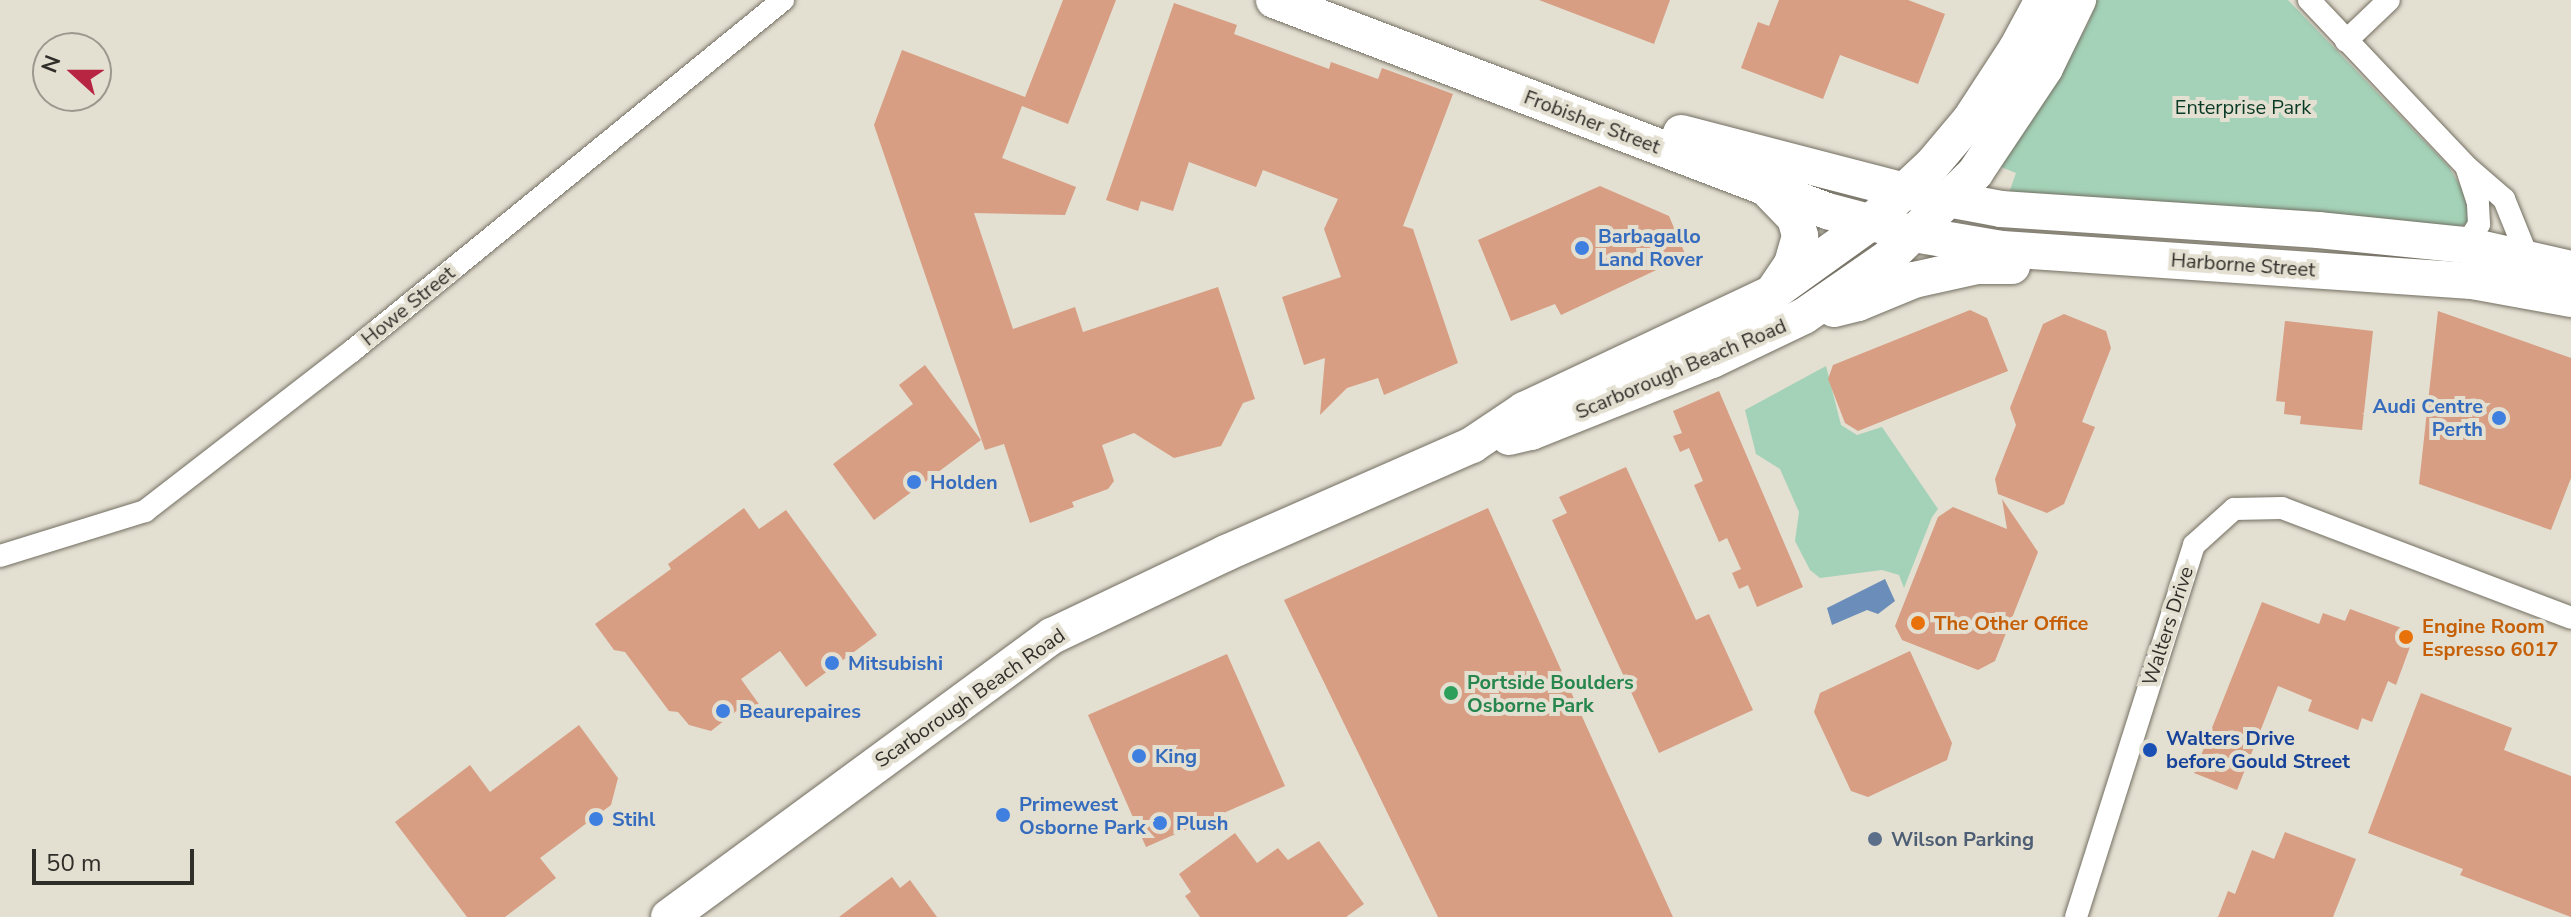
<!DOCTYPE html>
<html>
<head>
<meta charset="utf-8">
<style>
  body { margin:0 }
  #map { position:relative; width:2571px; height:917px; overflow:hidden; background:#e3dfd1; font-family:"Nunito Sans",sans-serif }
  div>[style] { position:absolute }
  .green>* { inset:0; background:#a4d2b8 }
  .water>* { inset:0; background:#6b8db9 }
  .building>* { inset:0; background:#d79e84 }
  .roads { filter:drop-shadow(0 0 2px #736f62) drop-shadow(0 0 2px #736f62) }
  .minor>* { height:22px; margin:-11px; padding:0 11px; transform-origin:11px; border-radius:11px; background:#fff }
  .primary>* { height:36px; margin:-18px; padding:0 18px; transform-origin:18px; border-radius:18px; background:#fff }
  .dots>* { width:22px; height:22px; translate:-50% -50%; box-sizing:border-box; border:4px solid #e3dfd1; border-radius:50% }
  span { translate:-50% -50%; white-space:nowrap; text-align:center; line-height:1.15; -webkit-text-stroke:8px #e3dfd1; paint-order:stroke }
  .park-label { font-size:20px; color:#083a25 }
  .street-label { font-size:20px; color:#302e29 }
  .shop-label { font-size:20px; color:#366cbe; font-weight:700 }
  .left { translate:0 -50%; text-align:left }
  .right { translate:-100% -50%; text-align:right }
  .food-label { font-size:20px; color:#c56008; font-weight:700 }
  .leisure-label { font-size:20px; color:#27864d; font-weight:700 }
  .transit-label { font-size:20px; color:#164399; font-weight:700 }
  .service-label { font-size:20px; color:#4e5e75; font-weight:700 }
  .north { position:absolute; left:32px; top:32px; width:80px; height:80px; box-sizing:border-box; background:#e3dfd1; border:2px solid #9b988e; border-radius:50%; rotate:291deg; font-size:22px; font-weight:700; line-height:32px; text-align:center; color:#302e29 }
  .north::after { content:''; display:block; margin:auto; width:28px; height:36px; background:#b72543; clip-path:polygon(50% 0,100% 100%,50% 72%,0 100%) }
  .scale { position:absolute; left:32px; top:849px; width:162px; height:36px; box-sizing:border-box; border:4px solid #302e29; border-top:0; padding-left:10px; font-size:24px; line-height:28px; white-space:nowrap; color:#302e29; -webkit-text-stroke:6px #e3dfd1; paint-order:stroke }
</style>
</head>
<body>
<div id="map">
  <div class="green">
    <div style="clip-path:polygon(2097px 0,2288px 0,2449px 167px,2469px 201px,2470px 221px,2454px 230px,2009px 193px,2016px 173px,2001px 167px,2087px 26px)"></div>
    <div style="clip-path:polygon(1826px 366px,1841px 425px,1857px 435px,1882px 427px,1938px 509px,1932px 517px,1904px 588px,1899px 575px,1882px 570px,1820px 578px,1810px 570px,1795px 541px,1799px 512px,1780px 469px,1756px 454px,1745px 410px)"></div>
  </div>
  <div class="water">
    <div style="clip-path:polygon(1885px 579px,1895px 601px,1878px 614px,1867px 610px,1832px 625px,1827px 608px)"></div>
  </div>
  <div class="building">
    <div style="clip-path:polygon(1063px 0,1116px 0,1068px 124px,1022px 106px,1002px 158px,1076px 187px,1065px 215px,974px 213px,1013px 329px,1075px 307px,1083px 332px,1218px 287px,1255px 399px,1243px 403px,1221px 446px,1174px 458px,1134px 433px,1102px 445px,1114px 481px,1108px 489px,1072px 502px,1074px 507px,1030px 523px,1004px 444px,985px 450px,874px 125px,902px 50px,1025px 97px)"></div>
    <div style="clip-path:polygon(1539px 0,1670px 0,1654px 44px)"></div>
    <div style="clip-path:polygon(1779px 0,1908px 0,1945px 14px,1918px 84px,1840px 55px,1823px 99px,1741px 68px,1758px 22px,1769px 26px)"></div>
    <div style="clip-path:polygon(1174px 3px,1237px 25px,1234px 34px,1329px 69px,1331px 62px,1378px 79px,1382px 68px,1453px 94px,1403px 226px,1413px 229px,1458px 363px,1384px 395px,1378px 378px,1347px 388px,1320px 415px,1325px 358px,1304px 365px,1282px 297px,1341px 277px,1324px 229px,1338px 199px,1263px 170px,1256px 187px,1189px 162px,1173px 211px,1141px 201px,1138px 211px,1106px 200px)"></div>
    <div style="clip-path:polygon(1600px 186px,1669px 216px,1686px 256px,1561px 315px,1555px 304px,1511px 321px,1478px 240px)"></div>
    <div style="clip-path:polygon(1970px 310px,1987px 318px,2008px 371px,1858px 431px,1845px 423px,1828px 379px,1833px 365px)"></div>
    <div style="clip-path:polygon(2438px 311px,2571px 358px,2571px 478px,2551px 530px,2419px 484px)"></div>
    <div style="clip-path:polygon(2064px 314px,2106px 331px,2111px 348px,2082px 422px,2095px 427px,2064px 504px,2047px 513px,1998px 494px,1995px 479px,2016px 425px,2010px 408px,2043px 324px)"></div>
    <div style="clip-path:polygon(2285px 321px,2373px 331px,2362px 430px,2300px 424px,2301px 416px,2284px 414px,2285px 402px,2276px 401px)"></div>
    <div style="clip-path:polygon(925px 365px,981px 440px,874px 520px,833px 464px,913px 404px,899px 385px)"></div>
    <div style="clip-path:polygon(1719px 391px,1803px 587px,1757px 607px,1748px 585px,1739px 589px,1732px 573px,1741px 569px,1727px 538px,1719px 542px,1694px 485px,1703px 481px,1689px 448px,1680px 452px,1673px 436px,1682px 433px,1673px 411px)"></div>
    <div style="clip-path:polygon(1626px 467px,1696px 620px,1709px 614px,1753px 710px,1659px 753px,1552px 520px,1567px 513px,1559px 497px)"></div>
    <div style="clip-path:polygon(2002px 499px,2038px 552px,1995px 661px,1978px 670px,1902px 640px,1895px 626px,1938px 517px,1953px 507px,2007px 529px)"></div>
    <div style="clip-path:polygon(744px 508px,759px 529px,786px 510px,877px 635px,806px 687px,780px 651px,741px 679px,761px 707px,744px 705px,711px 731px,689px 725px,678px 712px,669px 711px,625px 652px,614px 650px,595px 624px,671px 569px,668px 564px)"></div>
    <div style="clip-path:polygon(1488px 508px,1599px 754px,1673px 917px,1438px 917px,1284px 600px)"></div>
    <div style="clip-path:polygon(2262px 602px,2319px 624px,2323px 613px,2345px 621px,2350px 609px,2415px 633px,2396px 685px,2388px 681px,2372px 722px,2362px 718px,2358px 730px,2308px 711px,2312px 700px,2278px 686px,2237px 790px,2194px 773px)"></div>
    <div style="clip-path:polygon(1910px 651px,1952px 743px,1947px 760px,1868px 797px,1851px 791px,1814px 712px,1820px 693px)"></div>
    <div style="clip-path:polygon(1227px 654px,1285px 786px,1146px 847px,1088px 715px)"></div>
    <div style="clip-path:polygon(2421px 693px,2512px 728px,2504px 750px,2571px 776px,2571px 917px,2460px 875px,2463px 869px,2368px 833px)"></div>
    <div style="clip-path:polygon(579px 725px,618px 778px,611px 805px,540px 858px,556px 878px,505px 917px,467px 917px,395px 822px,470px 765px,490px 792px)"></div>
    <div style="clip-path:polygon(2285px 832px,2356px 859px,2333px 917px,2218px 917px,2228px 891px,2235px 894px,2252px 850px,2274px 859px)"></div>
    <div style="clip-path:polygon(1235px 833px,1257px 863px,1278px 848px,1288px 860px,1319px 841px,1364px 904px,1346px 917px,1200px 917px,1185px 896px,1191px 892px,1179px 874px)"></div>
    <div style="clip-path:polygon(892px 877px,900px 888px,910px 880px,937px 917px,839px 917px)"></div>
  </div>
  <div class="roads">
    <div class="minor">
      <div style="left:2309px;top:0;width:230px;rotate:46.6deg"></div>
      <div style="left:2467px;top:167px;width:49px;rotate:40.9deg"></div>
      <div style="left:2504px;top:199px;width:64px;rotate:67.9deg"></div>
      <div style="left:2346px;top:41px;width:59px;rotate:-43.6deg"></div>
      <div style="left:2466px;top:245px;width:25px;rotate:-58deg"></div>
      <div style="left:2479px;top:224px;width:21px;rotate:-93deg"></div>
      <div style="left:2478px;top:203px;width:36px;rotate:-108deg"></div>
      <div style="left:0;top:556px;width:152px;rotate:-17.2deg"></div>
      <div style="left:145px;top:511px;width:262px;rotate:-37.7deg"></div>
      <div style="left:352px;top:351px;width:556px;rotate:-39.16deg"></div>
      <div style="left:2076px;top:917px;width:390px;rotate:-72.4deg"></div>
      <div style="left:2194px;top:545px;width:54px;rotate:-42deg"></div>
      <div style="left:2234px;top:509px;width:48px;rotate:-1.2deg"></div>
      <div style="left:2282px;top:508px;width:309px;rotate:20.8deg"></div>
    </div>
    <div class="primary">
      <div style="left:1274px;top:0;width:592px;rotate:20.88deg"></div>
      <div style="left:1827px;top:211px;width:90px;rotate:14.8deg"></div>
      <div style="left:1914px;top:234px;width:89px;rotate:9.7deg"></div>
      <div style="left:2002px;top:249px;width:471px;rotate:3.9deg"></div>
      <div style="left:2472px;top:281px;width:101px;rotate:10.3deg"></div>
      <div style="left:1681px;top:133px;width:231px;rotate:14.5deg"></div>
      <div style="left:1905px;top:191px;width:98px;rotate:10.6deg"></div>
      <div style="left:2001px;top:209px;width:318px;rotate:3.8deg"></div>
      <div style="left:2318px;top:230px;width:149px;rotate:5.8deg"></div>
      <div style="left:2466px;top:245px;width:108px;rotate:12.9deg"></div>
      <div style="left:1768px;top:190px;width:39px;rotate:46deg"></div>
      <div style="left:1795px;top:218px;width:19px;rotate:74deg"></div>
      <div style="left:1800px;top:236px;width:29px;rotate:106deg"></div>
      <div style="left:1792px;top:264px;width:30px;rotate:124deg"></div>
      <div style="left:1834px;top:309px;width:25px;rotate:-14deg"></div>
      <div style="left:1858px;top:303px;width:61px;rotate:-22.3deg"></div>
      <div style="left:1914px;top:280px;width:65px;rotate:-12.5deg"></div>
      <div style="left:1977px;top:266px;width:35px"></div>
      <div style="left:1509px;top:437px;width:23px;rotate:-13deg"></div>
      <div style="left:1531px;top:432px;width:195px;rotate:-21.7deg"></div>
      <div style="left:1712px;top:360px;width:102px;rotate:-25.6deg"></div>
      <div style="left:1804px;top:316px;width:102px;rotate:-34.6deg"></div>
      <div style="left:1888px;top:258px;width:122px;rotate:-44.3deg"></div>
      <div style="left:1975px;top:173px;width:126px;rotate:-56.3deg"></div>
      <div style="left:2045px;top:68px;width:76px;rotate:-64.1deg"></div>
      <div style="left:669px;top:917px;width:475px;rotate:-36.3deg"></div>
      <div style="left:1052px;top:636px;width:193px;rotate:-25.5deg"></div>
      <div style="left:1226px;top:553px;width:269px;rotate:-23.7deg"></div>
      <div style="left:1472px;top:445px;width:63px;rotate:-33.9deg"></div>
      <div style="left:1524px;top:410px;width:273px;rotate:-25.2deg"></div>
      <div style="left:1771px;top:294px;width:122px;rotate:-35.6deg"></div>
      <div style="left:1870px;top:223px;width:85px;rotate:-43.1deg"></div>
      <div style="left:1932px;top:165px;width:59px;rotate:-49.8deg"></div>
      <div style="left:1970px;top:120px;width:86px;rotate:-56.9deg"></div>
      <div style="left:2017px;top:48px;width:55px;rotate:-61.6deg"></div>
    </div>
  </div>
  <div class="dots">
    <div style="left:1582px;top:248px;background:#3f7fe0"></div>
    <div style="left:2499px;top:418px;background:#3f7fe0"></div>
    <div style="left:914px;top:482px;background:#3f7fe0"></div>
    <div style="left:1918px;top:623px;background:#e8710a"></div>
    <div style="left:2406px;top:637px;background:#e8710a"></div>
    <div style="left:832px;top:663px;background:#3f7fe0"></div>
    <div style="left:1451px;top:693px;background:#2e9e5b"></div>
    <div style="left:723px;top:711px;background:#3f7fe0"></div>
    <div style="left:2150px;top:750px;background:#1a4fb4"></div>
    <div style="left:1139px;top:756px;background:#3f7fe0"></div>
    <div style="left:1003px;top:815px;background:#3f7fe0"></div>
    <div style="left:596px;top:819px;background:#3f7fe0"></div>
    <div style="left:1160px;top:823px;background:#3f7fe0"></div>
    <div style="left:1875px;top:839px;background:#5c6f8a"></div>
  </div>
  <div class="park-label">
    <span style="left:2243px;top:107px">Enterprise Park</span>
  </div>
  <div class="street-label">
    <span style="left:1592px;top:122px;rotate:21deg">Frobisher Street</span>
    <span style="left:2243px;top:265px;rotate:4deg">Harborne Street</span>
    <span style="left:408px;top:306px;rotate:-39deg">Howe Street</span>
    <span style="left:1681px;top:369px;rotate:-23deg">Scarborough Beach Road</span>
    <span style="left:2168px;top:626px;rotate:-72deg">Walters Drive</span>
    <span style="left:970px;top:698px;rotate:-35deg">Scarborough Beach Road</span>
  </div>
  <div class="shop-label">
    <span class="left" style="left:1598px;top:248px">Barbagallo<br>Land Rover</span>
    <span class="right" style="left:2483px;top:418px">Audi Centre<br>Perth</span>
    <span class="left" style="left:930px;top:482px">Holden</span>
    <span class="left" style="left:848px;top:663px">Mitsubishi</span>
    <span class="left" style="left:739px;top:711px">Beaurepaires</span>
    <span class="left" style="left:1155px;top:756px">King</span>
    <span class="left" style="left:1019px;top:816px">Primewest<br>Osborne Park</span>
    <span class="left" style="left:612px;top:819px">Stihl</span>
    <span class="left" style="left:1176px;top:823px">Plush</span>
  </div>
  <div class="food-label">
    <span class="left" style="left:1934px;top:623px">The Other Office</span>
    <span class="left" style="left:2422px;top:638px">Engine Room<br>Espresso 6017</span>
  </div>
  <div class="leisure-label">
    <span class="left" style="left:1467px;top:694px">Portside Boulders<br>Osborne Park</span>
  </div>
  <div class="transit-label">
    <span class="left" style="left:2166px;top:750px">Walters Drive<br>before Gould Street</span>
  </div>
  <div class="service-label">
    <span class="left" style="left:1891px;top:839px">Wilson Parking</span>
  </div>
  <div class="north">N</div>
  <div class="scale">50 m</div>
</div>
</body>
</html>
